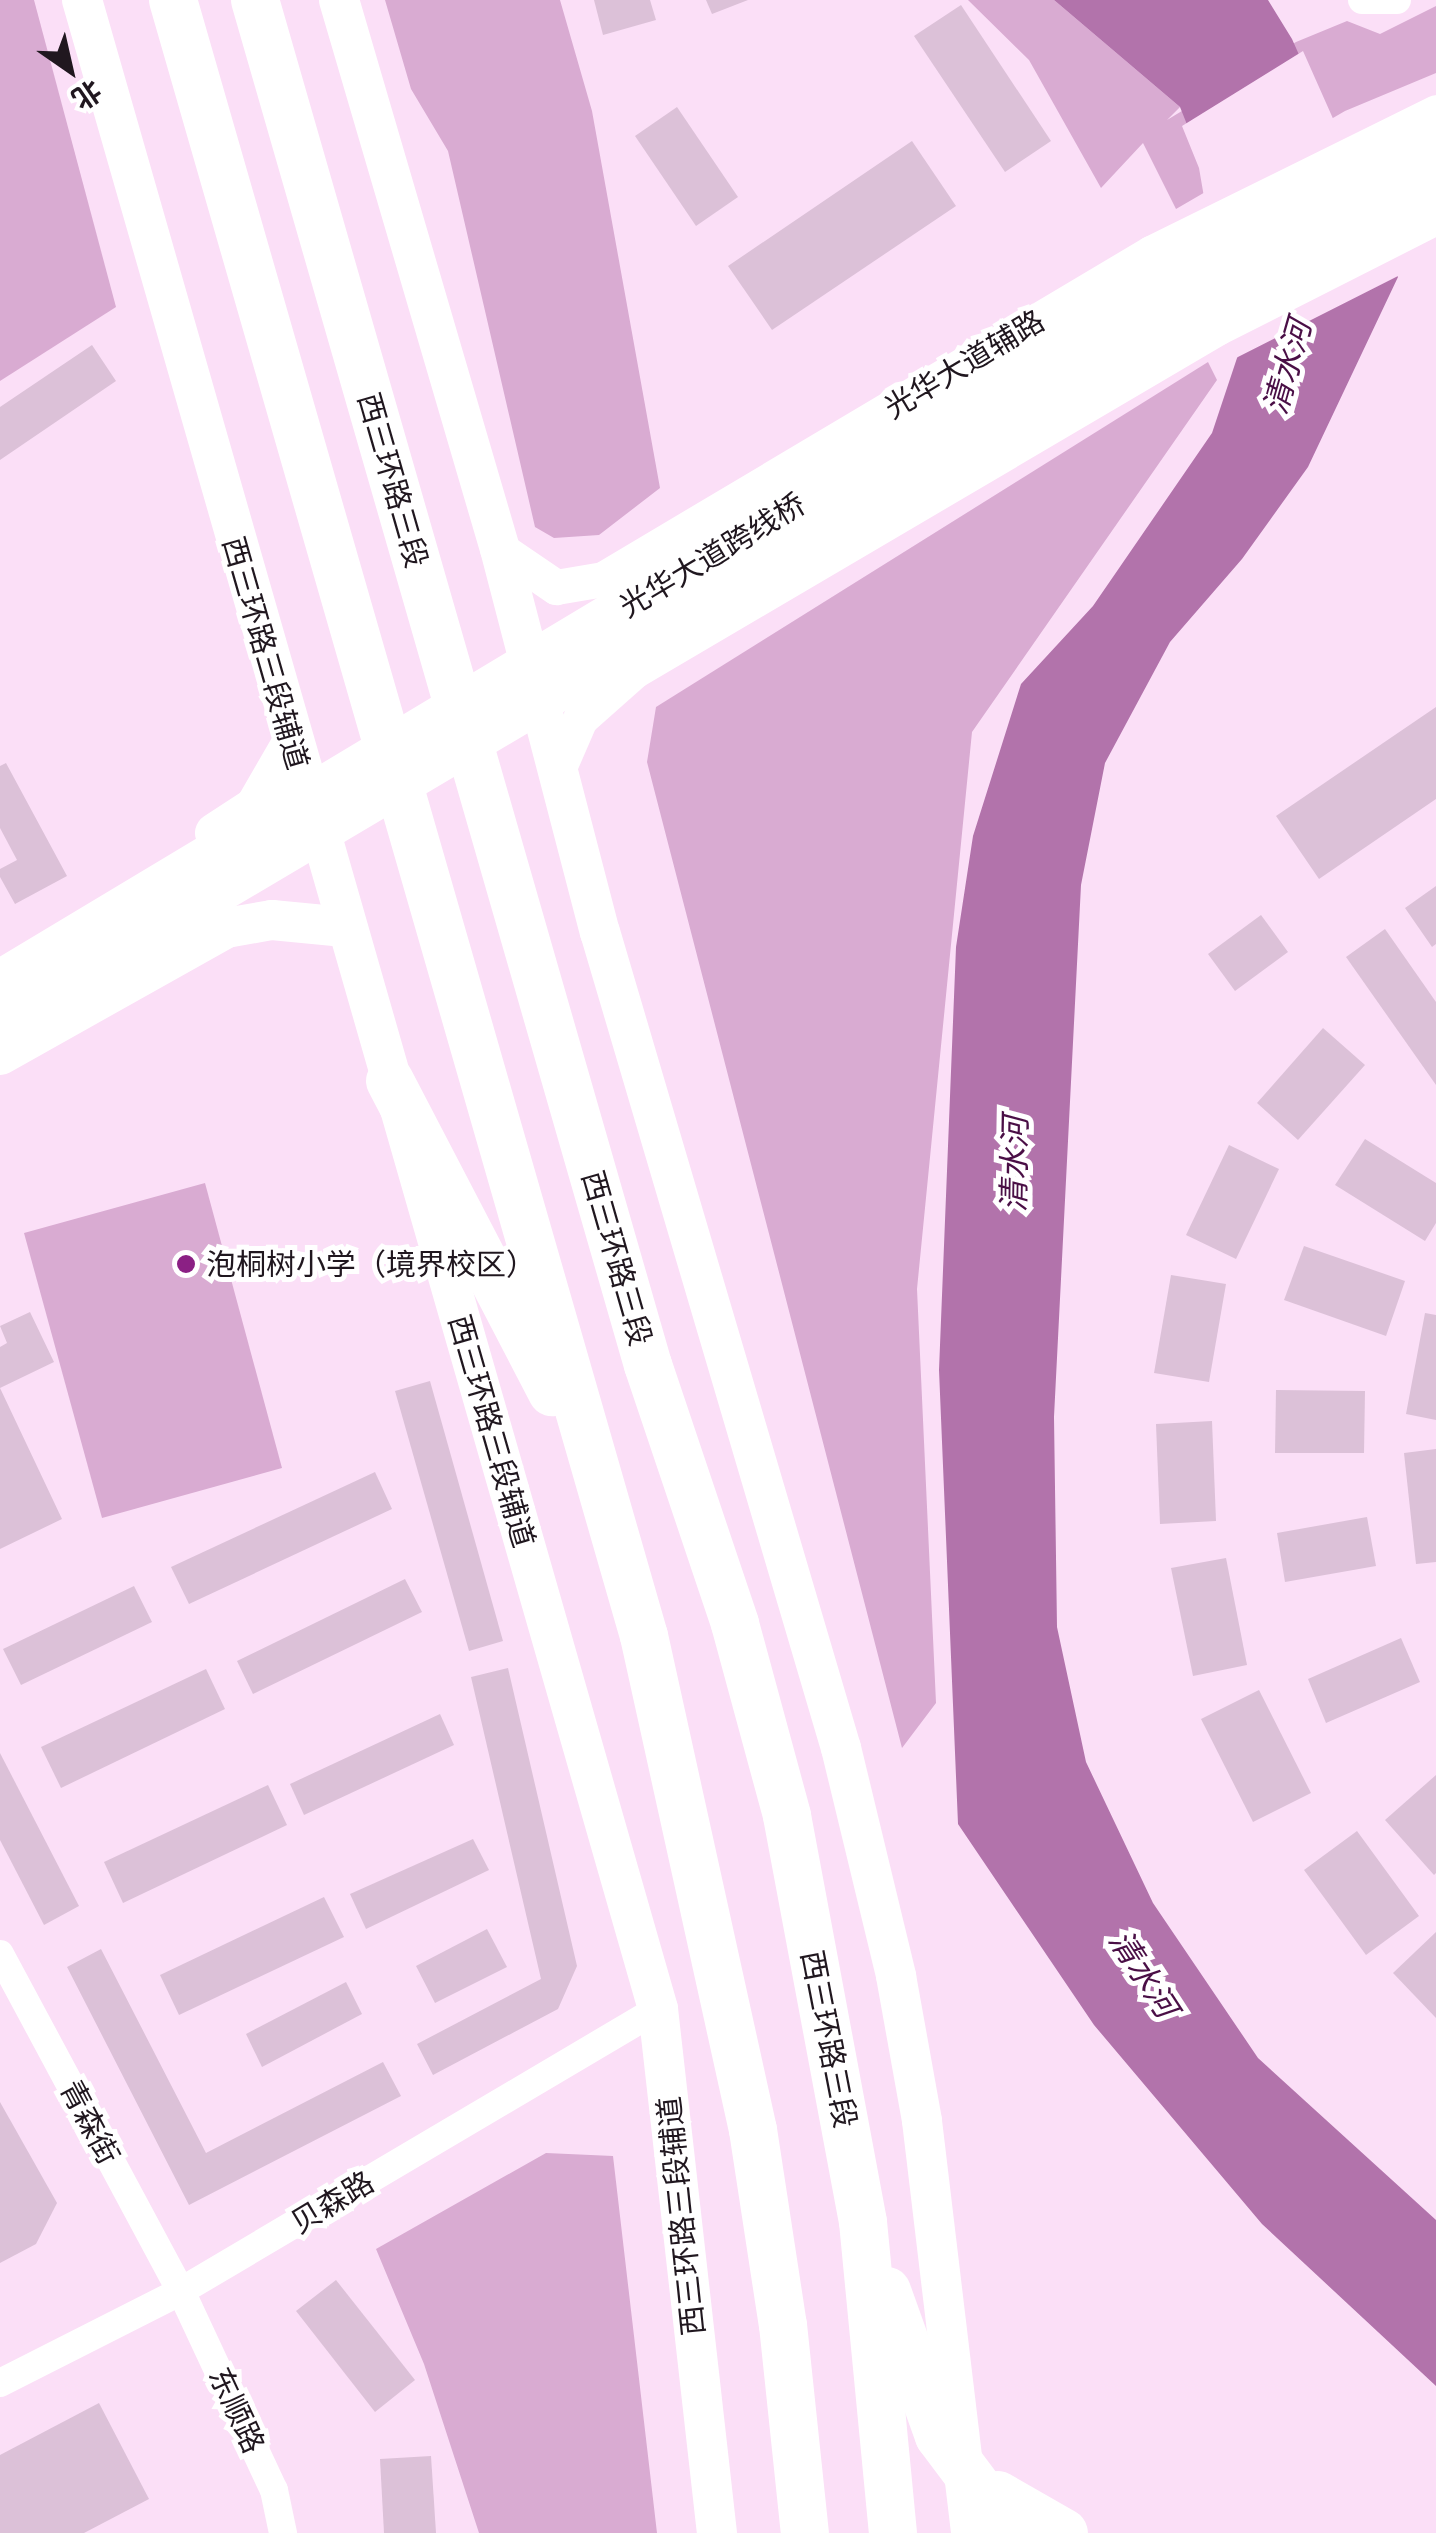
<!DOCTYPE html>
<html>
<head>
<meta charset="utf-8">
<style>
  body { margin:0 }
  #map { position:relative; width:1436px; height:2533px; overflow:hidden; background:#fbdff7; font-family:"Asap Condensed","Noto Sans SC",sans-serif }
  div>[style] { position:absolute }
  .green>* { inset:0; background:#d9abd2 }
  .water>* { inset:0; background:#b273ab }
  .pier>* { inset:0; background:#fbdff7 }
  .building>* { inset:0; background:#dcc1d8 }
  .minor>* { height:28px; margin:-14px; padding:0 14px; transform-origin:14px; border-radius:14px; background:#fff }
  .tertiary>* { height:35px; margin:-17.5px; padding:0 17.5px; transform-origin:17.5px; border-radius:17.5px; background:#fff }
  .secondary>* { height:40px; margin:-20px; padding:0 20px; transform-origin:20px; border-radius:20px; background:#fff }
  .primary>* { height:45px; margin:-22.5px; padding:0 22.5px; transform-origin:22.5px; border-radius:22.5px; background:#fff }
  .trunk>* { height:48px; margin:-24px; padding:0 24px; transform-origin:24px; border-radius:24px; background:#fff }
  .dots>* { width:28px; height:28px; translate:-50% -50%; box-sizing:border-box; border:5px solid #fff; border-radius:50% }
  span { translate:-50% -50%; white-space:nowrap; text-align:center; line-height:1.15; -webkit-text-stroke:10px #fff; paint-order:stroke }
  .street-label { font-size:30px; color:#20171f }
  .poi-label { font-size:30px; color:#20171f }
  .left { translate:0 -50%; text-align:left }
  .water-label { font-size:32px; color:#4a0f46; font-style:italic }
  .north { position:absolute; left:20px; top:20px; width:100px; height:100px; -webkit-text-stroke:8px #fff; paint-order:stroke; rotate:146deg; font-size:28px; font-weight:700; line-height:40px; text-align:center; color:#20171f }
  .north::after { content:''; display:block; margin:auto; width:35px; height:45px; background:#20171f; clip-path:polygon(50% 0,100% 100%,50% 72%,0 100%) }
</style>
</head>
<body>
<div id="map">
  <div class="green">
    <div style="clip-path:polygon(0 0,34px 0,116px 307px,0 381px)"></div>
    <div style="clip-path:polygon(385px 0,560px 0,592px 111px,660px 488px,599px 535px,554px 538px,535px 527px,448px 151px,411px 89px)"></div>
    <div style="clip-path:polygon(968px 0,1054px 0,1180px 107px,1167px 120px,1296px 42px,1347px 21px,1380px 34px,1436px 6px,1436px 73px,1345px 111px,1176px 209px,1143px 143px,1101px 188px,1029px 60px)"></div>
    <div style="clip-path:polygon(1208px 362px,1217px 380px,972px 732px,917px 1289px,936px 1703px,902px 1748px,647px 762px,656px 707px)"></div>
    <div style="clip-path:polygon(205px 1183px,282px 1468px,102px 1518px,24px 1233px)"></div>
    <div style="clip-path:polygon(546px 2153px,613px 2156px,657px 2533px,479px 2533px,424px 2364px,376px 2249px)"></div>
  </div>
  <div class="water">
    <div style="clip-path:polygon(1054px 0,1268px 0,1292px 39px,1398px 277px,1308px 467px,1242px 559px,1170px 642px,1105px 763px,1081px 885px,1054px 1417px,1057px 1627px,1086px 1762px,1153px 1903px,1258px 2058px,1436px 2220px,1436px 2386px,1262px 2224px,1094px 2025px,958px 1824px,939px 1370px,956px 947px,973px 836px,1021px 684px,1093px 606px,1212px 433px,1238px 355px,1204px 167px,1180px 107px)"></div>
  </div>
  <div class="pier">
    <div style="clip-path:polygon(1303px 51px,1402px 274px,1232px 360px,1199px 168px,1182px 126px)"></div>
  </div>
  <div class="building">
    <div style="clip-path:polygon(594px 0,650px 0,656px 20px,603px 35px)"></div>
    <div style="clip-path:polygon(706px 0,748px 0,712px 14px)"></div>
    <div style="clip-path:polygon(961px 5px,1051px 141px,1005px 172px,914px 36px)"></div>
    <div style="clip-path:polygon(677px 107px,738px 197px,696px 226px,635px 136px)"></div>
    <div style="clip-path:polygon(912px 141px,956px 206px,772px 330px,728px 266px)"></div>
    <div style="clip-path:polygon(92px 345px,116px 381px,0 460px,0 407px)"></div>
    <div style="clip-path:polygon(1436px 707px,1436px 799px,1319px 879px,1276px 816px)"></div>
    <div style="clip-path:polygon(6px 763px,67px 876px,15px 904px,0 877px,0 869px,17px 860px,0 828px,0 766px)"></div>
    <div style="clip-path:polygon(1436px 886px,1436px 944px,1432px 947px,1405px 908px)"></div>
    <div style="clip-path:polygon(1261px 915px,1288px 952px,1235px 991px,1208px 954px)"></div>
    <div style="clip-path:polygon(1385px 929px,1436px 1002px,1436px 1085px,1346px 957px)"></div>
    <div style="clip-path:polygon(1323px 1028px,1365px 1065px,1298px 1140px,1257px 1103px)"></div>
    <div style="clip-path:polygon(1365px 1139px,1436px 1183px,1436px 1223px,1425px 1241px,1335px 1185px)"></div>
    <div style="clip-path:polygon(1229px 1145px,1279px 1169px,1236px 1259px,1186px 1235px)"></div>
    <div style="clip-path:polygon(1304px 1246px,1405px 1281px,1386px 1336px,1284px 1300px)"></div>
    <div style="clip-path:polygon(1171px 1275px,1226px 1284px,1209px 1382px,1154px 1373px)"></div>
    <div style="clip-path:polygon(30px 1312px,54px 1362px,0 1388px,62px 1519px,0 1549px,0 1347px,7px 1343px,0 1326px)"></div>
    <div style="clip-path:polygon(1425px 1313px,1436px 1315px,1436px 1420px,1406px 1414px)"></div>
    <div style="clip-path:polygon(430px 1381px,503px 1641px,469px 1651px,395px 1391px)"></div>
    <div style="clip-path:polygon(1276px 1390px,1365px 1391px,1364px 1453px,1275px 1453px)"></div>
    <div style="clip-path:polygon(1212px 1421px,1216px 1521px,1160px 1524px,1156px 1424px)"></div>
    <div style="clip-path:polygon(1436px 1449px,1436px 1562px,1416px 1564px,1404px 1453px)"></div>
    <div style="clip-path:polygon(375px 1472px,392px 1509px,189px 1604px,171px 1567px)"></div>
    <div style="clip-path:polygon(1367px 1517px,1376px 1566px,1285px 1582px,1277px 1533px)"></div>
    <div style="clip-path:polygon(1226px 1558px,1247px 1665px,1193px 1676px,1171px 1568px)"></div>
    <div style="clip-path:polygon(405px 1579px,422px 1612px,253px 1694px,237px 1661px)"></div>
    <div style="clip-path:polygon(134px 1586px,152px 1622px,21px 1685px,3px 1649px)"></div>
    <div style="clip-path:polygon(1401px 1638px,1420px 1682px,1326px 1723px,1308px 1679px)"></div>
    <div style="clip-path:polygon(508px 1668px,577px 1966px,558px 2009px,433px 2075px,417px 2044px,541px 1979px,471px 1677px)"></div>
    <div style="clip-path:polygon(206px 1669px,225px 1709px,61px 1788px,41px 1747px)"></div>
    <div style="clip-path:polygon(1259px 1690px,1311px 1793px,1253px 1822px,1201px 1719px)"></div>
    <div style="clip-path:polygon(440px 1714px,454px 1745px,304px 1815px,290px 1784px)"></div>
    <div style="clip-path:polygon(0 1753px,79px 1906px,44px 1925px,0 1840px)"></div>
    <div style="clip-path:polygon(1436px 1775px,1436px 1873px,1434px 1875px,1385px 1820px)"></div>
    <div style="clip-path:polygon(268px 1785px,287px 1825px,123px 1903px,104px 1862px)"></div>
    <div style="clip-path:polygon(1357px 1831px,1419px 1916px,1366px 1955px,1304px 1870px)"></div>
    <div style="clip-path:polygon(473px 1839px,489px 1870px,366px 1929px,350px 1894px)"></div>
    <div style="clip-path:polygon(324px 1897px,344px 1937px,179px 2015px,160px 1975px)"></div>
    <div style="clip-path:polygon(487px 1929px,507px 1967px,435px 2003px,416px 1966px)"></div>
    <div style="clip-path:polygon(1436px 1932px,1436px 2018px,1393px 1973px)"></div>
    <div style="clip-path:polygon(101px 1949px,206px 2153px,383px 2062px,401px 2096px,189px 2205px,67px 1967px)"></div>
    <div style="clip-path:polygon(346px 1982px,362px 2014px,262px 2067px,246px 2034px)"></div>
    <div style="clip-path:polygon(0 2102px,57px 2203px,36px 2244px,0 2263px)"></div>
    <div style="clip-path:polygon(336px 2280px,415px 2380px,375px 2412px,296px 2311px)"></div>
    <div style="clip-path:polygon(99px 2403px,149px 2499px,84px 2533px,0 2533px,0 2455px)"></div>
    <div style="clip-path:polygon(431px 2456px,436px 2533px,384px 2533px,380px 2459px)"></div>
  </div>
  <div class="minor">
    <div style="left:1362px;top:0;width:35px"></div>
    <div style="left:0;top:1954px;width:383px;rotate:61.8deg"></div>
    <div style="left:181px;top:2291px;width:220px;rotate:65deg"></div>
    <div style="left:274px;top:2490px;width:44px;rotate:78.2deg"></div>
    <div style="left:0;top:2383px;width:203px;rotate:-26.9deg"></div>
    <div style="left:181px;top:2291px;width:554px;rotate:-30.59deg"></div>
  </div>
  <div class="tertiary">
    <div style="left:500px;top:549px;width:68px;rotate:34.2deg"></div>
    <div style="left:556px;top:587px;width:48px;rotate:-9.7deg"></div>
    <div style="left:603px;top:579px;width:638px;rotate:-30.75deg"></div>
    <div style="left:1151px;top:253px;width:318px;rotate:-26.3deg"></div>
    <div style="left:557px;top:772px;width:58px;rotate:-66.5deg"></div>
    <div style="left:580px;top:719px;width:72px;rotate:-41.6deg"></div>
    <div style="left:634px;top:671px;width:676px;rotate:-30.47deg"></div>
    <div style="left:1217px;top:328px;width:246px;rotate:-26.9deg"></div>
  </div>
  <div class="secondary">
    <div style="left:82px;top:0;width:2090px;rotate:74deg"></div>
    <div style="left:658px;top:2009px;width:527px;rotate:83.58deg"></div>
    <div style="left:339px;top:0;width:572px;rotate:73.66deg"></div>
    <div style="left:500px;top:549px;width:396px;rotate:75.4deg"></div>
    <div style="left:600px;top:932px;width:851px;rotate:73.55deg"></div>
    <div style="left:841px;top:1748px;width:235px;rotate:76.4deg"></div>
    <div style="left:896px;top:1976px;width:147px;rotate:79.8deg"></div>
    <div style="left:922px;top:2121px;width:415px;rotate:83.2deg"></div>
    <div style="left:215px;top:833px;width:48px;rotate:-33deg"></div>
    <div style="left:255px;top:807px;width:74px;rotate:-60deg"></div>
    <div style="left:0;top:1055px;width:259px;rotate:-29.3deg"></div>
    <div style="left:226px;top:928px;width:47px;rotate:-9.9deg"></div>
    <div style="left:272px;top:920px;width:73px;rotate:5.5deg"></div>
  </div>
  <div class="primary">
    <div style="left:0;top:982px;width:1319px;rotate:-30.98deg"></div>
    <div style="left:1131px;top:303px;width:341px;rotate:-26.6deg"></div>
    <div style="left:0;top:1019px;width:1387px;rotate:-30.65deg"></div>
    <div style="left:1193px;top:312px;width:272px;rotate:-26.8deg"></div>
  </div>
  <div class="trunk">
    <div style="left:173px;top:0;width:1702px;rotate:73.94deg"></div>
    <div style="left:644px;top:1636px;width:506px;rotate:77.56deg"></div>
    <div style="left:753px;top:2130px;width:197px;rotate:81.3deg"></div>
    <div style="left:783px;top:2325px;width:209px;rotate:84deg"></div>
    <div style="left:255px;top:0;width:1420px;rotate:73.94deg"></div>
    <div style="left:648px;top:1365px;width:273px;rotate:71.4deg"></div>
    <div style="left:735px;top:1624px;width:199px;rotate:74.8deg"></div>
    <div style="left:787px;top:1816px;width:413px;rotate:79.4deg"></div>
    <div style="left:863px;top:2222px;width:312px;rotate:84.5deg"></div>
    <div style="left:390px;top:1081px;width:351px;rotate:62.5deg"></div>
    <div style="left:887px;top:2291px;width:154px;rotate:70.3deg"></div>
    <div style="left:939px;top:2436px;width:105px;rotate:53.1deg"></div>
    <div style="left:1002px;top:2520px;width:22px;rotate:36deg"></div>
    <div style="left:998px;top:2495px;width:76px;rotate:29.9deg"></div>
  </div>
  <div class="dots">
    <div style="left:186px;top:1264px;background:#8b2084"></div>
  </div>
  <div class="street-label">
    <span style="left:964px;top:364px;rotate:-31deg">光华大道辅路</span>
    <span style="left:393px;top:480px;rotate:74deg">西三环路三段</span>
    <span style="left:712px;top:555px;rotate:-31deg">光华大道跨线桥</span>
    <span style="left:266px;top:653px;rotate:74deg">西三环路三段辅道</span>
    <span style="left:617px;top:1258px;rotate:74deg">西三环路三段</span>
    <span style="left:492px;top:1431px;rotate:74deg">西三环路三段辅道</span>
    <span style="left:829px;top:2039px;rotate:79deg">西三环路三段</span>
    <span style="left:90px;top:2122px;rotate:62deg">青森街</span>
    <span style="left:332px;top:2202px;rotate:-31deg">贝森路</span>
    <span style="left:681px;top:2216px;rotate:-96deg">西三环路三段辅道</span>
    <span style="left:237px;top:2410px;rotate:65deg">东顺路</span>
  </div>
  <div class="poi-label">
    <span class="left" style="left:206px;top:1264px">泡桐树小学（境界校区）</span>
  </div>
  <div class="water-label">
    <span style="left:1288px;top:367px;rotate:-74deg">清水河</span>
    <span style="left:1015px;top:1164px;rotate:-89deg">清水河</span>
    <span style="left:1143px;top:1974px;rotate:57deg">清水河</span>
  </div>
  <div class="north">北</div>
</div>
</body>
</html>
